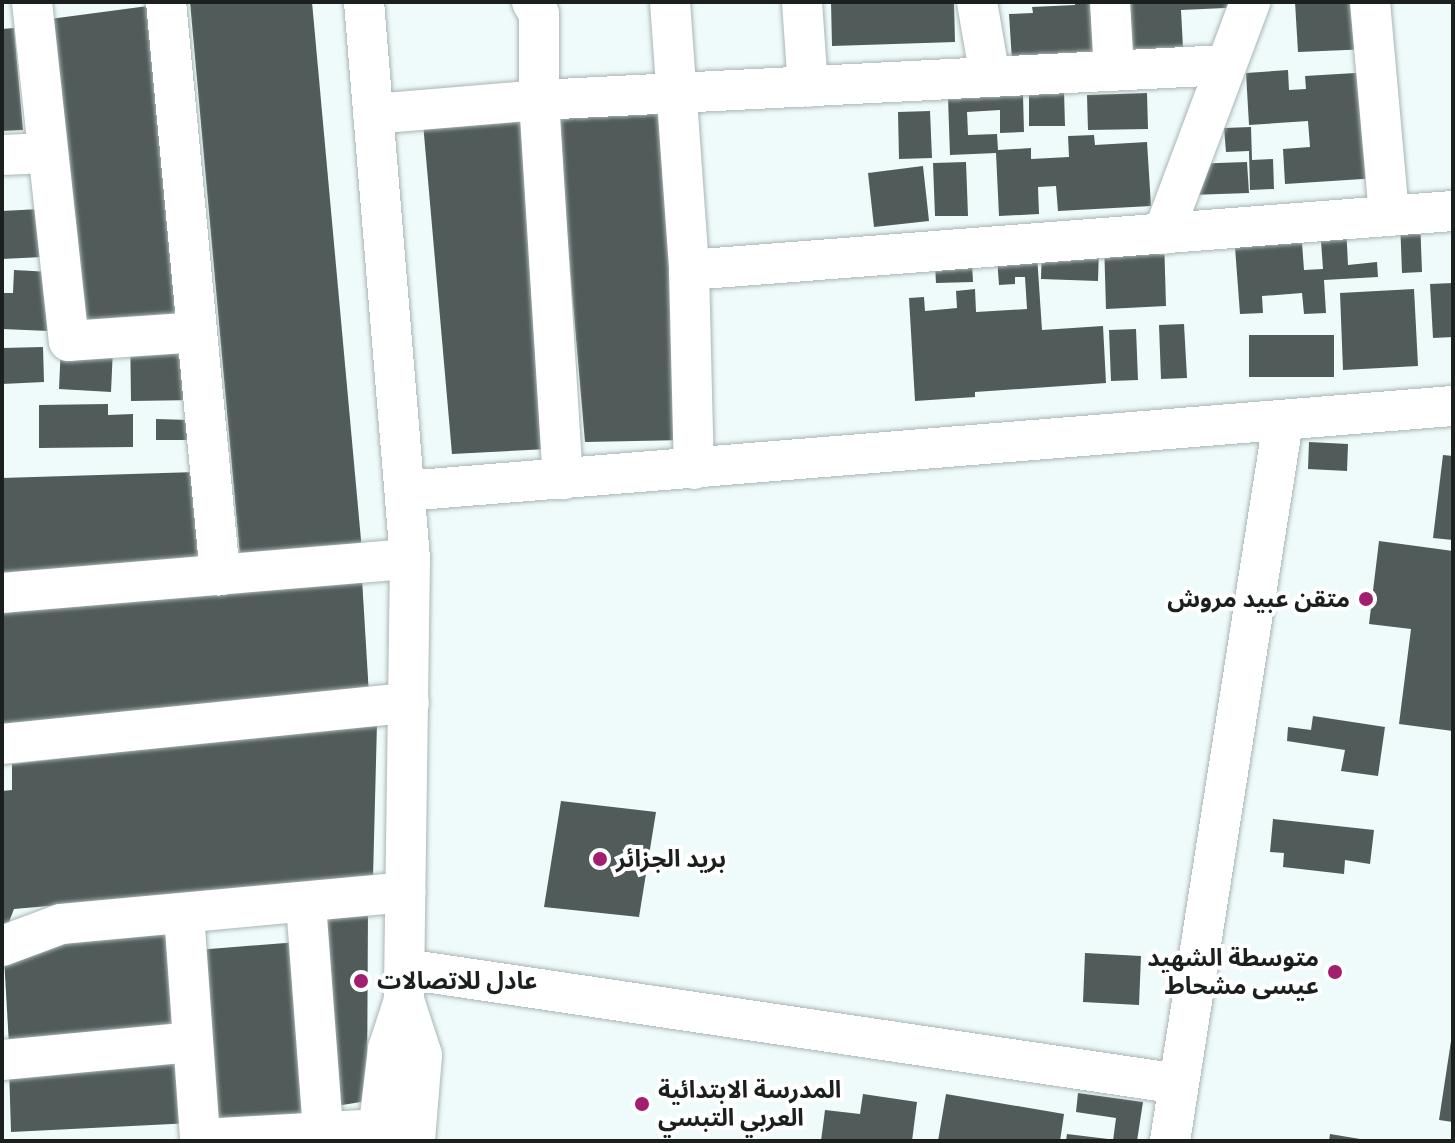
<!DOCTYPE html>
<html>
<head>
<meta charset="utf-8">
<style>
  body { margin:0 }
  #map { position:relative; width:1455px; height:1143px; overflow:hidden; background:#eefbfa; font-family:"DM Sans","Noto Sans Arabic",sans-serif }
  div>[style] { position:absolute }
  .building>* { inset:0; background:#505b5a }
  .roads { filter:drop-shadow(0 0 2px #a9b5b4) drop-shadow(0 0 2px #a9b5b4) }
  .minor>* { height:40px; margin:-20px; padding:0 20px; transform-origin:20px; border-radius:20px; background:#fff }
  .dots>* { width:22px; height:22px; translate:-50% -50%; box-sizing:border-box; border:4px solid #fff; border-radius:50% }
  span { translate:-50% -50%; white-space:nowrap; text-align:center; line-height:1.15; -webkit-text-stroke:8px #fff; paint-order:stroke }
  .poi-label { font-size:24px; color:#1b201f; font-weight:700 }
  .right { translate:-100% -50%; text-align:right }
  .left { translate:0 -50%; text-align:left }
  .frame { position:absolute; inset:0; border:4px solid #1b201f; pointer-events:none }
</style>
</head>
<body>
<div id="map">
  <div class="building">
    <div style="clip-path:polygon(190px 2px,312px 2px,362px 551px,240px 556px)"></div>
    <div style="clip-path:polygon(831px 2px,954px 2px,955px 42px,832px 46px)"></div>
    <div style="clip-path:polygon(1075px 2px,1108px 2px,1111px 55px,1012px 61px,1009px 14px,1033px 13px,1032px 7px,1075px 5px)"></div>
    <div style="clip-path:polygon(1123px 2px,1247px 2px,1247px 7px,1181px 10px,1183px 48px,1125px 50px)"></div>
    <div style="clip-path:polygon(1295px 2px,1367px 2px,1370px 49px,1298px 52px)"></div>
    <div style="clip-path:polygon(148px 6px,177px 316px,79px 326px,50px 19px)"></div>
    <div style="clip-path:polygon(14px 28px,23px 130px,2px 131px,2px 29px)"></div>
    <div style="clip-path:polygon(1288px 70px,1289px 90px,1306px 89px,1305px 76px,1372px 72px,1378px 178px,1285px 184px,1283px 149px,1310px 147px,1308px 121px,1249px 125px,1246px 73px)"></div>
    <div style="clip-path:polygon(1029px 91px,1064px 91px,1065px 126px,1029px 126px)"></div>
    <div style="clip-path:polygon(1147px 93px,1148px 129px,1088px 130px,1087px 95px)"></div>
    <div style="clip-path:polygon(1023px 95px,1024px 132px,1000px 133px,1000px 110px,967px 112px,968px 135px,997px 134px,998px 150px,1031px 148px,1031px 159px,1069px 157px,1068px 136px,1094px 135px,1095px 145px,1147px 142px,1151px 206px,1058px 211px,1056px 186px,1038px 187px,1039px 214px,999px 216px,996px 153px,950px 155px,948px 98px)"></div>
    <div style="clip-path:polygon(664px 106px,684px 440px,585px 442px,557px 119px)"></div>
    <div style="clip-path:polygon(930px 111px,932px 158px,899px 159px,898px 112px)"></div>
    <div style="clip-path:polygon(521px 116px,547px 449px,452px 454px,423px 123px)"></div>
    <div style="clip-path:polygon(1251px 127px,1252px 160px,1273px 159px,1274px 189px,1250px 190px,1249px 151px,1226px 152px,1224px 128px)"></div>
    <div style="clip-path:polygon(966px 162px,968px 216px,935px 216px,933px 163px)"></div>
    <div style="clip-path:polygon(1247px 162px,1249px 193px,1190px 195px,1189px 164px)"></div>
    <div style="clip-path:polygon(923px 166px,929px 221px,874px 227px,868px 173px)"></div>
    <div style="clip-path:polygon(40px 209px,42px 257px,2px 259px,2px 211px)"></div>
    <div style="clip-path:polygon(1420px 219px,1422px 272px,1402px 273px,1400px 220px)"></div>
    <div style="clip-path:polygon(1346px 225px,1348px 265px,1377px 262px,1378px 277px,1324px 280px,1326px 313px,1304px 314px,1302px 293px,1262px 296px,1263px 313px,1240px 314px,1234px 234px,1301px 229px,1304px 270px,1323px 269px,1320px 227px)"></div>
    <div style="clip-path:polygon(1164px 238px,1166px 306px,1106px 309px,1104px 241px)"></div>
    <div style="clip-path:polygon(971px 244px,973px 282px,936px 283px,934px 245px)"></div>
    <div style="clip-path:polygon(1042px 245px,1099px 247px,1098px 281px,1041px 279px)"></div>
    <div style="clip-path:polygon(1037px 255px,1042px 330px,1103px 326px,1106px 383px,975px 392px,975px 397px,915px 401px,909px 298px,924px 297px,925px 311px,957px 308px,956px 291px,975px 289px,976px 312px,1027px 309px,1025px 277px,1015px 277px,1015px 284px,999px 285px,997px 258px)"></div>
    <div style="clip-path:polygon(14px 270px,51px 272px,49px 331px,2px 329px,3px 293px,13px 293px)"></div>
    <div style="clip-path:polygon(1453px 283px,1453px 337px,1433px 338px,1430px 284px)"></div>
    <div style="clip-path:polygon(1414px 289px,1418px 366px,1343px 370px,1340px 293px)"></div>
    <div style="clip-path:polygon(194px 324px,195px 400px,131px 401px,130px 325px)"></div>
    <div style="clip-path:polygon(1184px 324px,1187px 378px,1161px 379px,1159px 325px)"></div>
    <div style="clip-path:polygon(1136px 329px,1138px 380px,1111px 381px,1109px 330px)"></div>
    <div style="clip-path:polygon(1249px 335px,1334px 335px,1334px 377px,1249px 377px)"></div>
    <div style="clip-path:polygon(61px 345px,113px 348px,111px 392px,59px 389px)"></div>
    <div style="clip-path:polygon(43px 347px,44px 382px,2px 384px,2px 348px)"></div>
    <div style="clip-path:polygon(108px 404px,108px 415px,133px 414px,133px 447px,39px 448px,39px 405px)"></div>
    <div style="clip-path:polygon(156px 419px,189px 420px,188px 440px,156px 440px)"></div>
    <div style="clip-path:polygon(1309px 442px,1348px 444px,1347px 471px,1308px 469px)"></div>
    <div style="clip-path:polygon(1443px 455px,1453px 456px,1453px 540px,1433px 538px)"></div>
    <div style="clip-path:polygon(196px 472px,201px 570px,2px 574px,2px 478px)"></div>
    <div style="clip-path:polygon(1379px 541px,1453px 551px,1453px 731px,1399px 724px,1411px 629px,1369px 624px)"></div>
    <div style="clip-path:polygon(362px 579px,369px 695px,2px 728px,2px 606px)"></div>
    <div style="clip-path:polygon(1313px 716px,1385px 727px,1378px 776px,1341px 771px,1345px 750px,1287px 741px,1288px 727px,1311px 730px)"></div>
    <div style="clip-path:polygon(377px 723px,373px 878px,14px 909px,2px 940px,2px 791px,12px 790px,12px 764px)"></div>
    <div style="clip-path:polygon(561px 801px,656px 812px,639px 917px,544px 907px)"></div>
    <div style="clip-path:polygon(1273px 819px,1374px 830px,1370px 864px,1345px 860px,1344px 874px,1283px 867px,1284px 853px,1270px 852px)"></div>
    <div style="clip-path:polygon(368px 904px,367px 1101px,336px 1106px,316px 907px)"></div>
    <div style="clip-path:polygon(176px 933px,182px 1035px,9px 1045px,4px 957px,43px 943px)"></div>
    <div style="clip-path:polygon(298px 942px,311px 1113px,211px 1119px,197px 950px)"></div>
    <div style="clip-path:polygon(1085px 953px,1141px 956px,1139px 1005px,1083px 1002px)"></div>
    <div style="clip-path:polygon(1451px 1041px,1453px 1041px,1453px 1122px,1439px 1120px)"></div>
    <div style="clip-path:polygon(184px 1048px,192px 1123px,11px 1132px,9px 1066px)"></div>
    <div style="clip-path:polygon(1078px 1093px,1143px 1102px,1137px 1141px,1113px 1141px,1116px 1118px,1076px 1112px)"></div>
    <div style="clip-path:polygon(863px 1094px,917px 1102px,912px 1141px,821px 1141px,825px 1110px,860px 1114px)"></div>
    <div style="clip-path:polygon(946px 1094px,1064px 1114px,1060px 1141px,938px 1141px)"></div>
    <div style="clip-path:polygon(1067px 1134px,1108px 1139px,1108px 1141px,1066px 1141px)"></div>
    <div style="clip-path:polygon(1330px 1134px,1360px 1139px,1359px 1141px,1329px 1141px)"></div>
  </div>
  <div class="roads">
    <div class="minor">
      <div style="left:32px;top:2px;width:341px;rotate:83.8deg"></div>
      <div style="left:69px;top:341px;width:128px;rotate:-4deg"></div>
      <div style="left:166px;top:2px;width:576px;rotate:84.62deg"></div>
      <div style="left:364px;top:2px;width:559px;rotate:85.28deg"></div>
      <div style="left:410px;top:559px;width:441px;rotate:90.8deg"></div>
      <div style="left:532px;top:2px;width:14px;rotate:60deg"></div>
      <div style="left:539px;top:14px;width:86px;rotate:90deg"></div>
      <div style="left:539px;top:100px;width:380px;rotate:86.4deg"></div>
      <div style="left:670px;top:2px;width:269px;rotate:85.9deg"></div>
      <div style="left:689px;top:270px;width:199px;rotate:88.6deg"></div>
      <div style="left:802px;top:2px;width:85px;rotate:86deg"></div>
      <div style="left:977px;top:2px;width:76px;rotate:80.2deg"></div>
      <div style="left:1110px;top:2px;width:69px;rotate:86.7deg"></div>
      <div style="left:1370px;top:2px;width:215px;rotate:84.9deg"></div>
      <div style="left:373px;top:114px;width:167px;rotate:-4.8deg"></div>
      <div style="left:539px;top:100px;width:686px;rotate:-2.92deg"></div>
      <div style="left:2px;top:155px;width:45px;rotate:-2.5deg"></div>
      <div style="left:1163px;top:234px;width:248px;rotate:-69.4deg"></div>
      <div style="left:689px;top:270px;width:766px;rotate:-4.42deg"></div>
      <div style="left:405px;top:491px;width:1051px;rotate:-4.64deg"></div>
      <div style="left:2px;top:593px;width:409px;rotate:-4.8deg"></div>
      <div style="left:2px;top:744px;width:409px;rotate:-5.8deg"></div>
      <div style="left:306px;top:904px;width:229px;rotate:85.7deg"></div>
      <div style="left:184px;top:914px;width:226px;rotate:85.9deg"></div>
      <div style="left:200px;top:1139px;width:179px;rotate:-3.2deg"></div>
      <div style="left:2px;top:946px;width:63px;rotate:-20.4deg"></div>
      <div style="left:61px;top:924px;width:346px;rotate:-5.3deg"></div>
      <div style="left:405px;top:969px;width:782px;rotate:8.45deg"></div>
      <div style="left:2px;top:1060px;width:191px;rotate:-5.4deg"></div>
      <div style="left:377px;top:1141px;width:93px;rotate:-83.2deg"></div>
      <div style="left:388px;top:1049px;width:52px;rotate:-71.9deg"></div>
      <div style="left:404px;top:1000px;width:58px;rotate:71.9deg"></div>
      <div style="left:422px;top:1055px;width:86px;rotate:94.7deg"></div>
      <div style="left:1170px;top:1141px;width:728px;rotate:-81.07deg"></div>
    </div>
  </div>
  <div class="dots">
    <div style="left:1366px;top:599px;background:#a21f6f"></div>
    <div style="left:600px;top:859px;background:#a21f6f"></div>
    <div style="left:1335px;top:972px;background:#a21f6f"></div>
    <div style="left:361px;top:981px;background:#a21f6f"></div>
    <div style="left:642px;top:1104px;background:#a21f6f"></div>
  </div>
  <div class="poi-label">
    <span class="right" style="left:1350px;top:599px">متقن عبيد مروش</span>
    <span class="left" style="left:616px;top:859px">بريد الجزائر</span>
    <span class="right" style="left:1319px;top:972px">متوسطة الشهيد<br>عيسى مشحاط</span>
    <span class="left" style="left:377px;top:981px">عادل للاتصالات</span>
    <span class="left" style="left:658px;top:1104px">المدرسة الابتدائية<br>العربي التبسي</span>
  </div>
  <div class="frame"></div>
</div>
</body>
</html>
